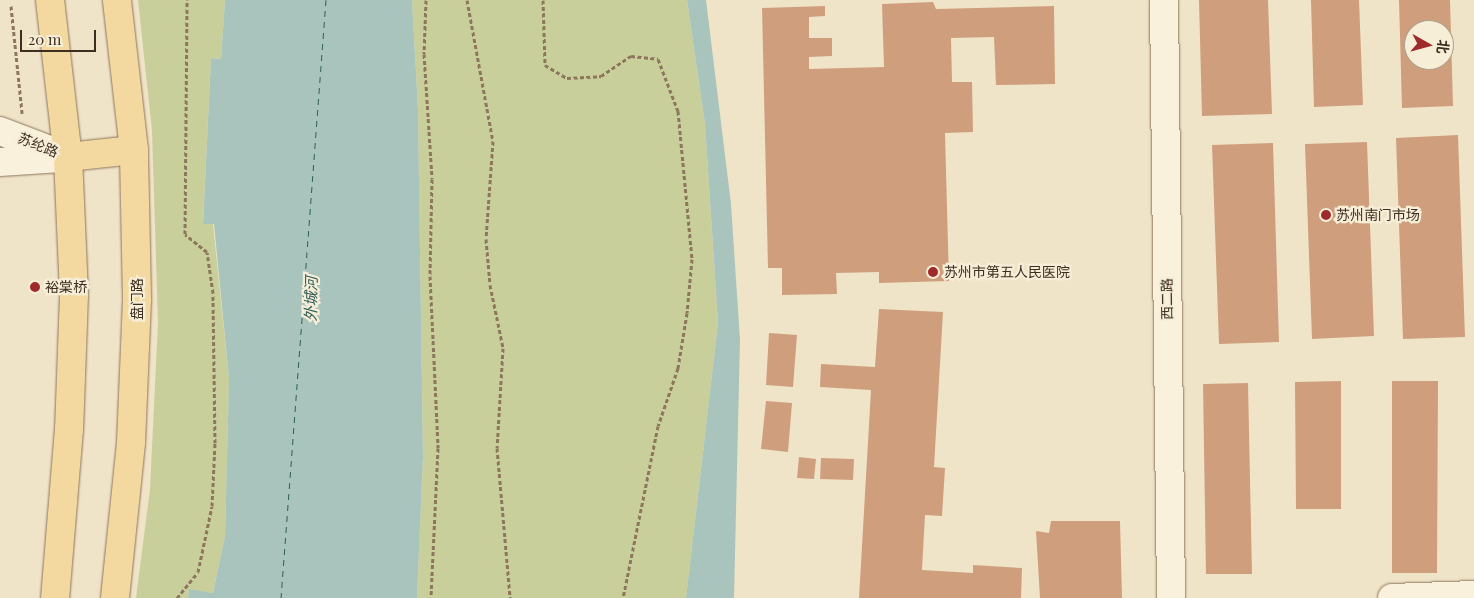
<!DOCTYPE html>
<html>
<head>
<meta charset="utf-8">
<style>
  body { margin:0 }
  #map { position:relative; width:1474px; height:598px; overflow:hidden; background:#f0e4c8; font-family:"Playfair Display","Noto Sans SC",serif }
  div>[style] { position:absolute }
  .green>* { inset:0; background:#c9cf9b }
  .water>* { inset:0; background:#a9c4bc }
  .ferry>* { height:1px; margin-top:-0.5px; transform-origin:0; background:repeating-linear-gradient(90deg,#2f5d5a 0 6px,transparent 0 11px) }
  .building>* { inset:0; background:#cf9f7d }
  .path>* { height:3px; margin-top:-1.5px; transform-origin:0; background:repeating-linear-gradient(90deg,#8d765c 0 4px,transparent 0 6.5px) }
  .roads { filter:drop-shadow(0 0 1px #8d765c) drop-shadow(0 0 1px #8d765c) }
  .minor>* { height:28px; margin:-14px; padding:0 14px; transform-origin:14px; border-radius:14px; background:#faf1dc }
  .major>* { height:28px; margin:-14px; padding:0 14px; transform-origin:14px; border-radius:14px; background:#f3d9a0 }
  .dots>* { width:14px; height:14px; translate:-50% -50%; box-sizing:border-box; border:2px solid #f7eed8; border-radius:50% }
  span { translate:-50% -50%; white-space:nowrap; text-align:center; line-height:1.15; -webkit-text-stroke:4.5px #f7eed8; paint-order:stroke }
  .street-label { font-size:14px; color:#3d2e20 }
  .poi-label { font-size:14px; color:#3d2e20 }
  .left { translate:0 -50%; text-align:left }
  .water-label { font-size:15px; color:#2f5d5a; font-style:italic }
  .north { position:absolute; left:1404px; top:20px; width:50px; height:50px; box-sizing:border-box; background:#f7eed8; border:1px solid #ada18e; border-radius:50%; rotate:97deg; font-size:14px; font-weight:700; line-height:20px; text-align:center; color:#3d2e20 }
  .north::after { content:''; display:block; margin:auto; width:18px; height:22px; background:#9e2a2b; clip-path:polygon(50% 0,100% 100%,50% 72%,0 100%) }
  .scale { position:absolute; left:20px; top:30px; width:76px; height:22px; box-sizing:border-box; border:2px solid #3d2e20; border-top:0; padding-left:6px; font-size:15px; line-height:18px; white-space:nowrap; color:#3d2e20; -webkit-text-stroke:4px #f7eed8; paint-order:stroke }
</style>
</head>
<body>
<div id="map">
  <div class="green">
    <div style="clip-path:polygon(138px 0,225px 0,221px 59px,211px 58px,203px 223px,213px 224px,229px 379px,225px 536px,213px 593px,189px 590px,188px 598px,136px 598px,150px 489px,158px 323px,152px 131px)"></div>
    <div style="clip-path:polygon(412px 0,687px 0,705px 124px,718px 323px,686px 598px,417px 598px,423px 457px,418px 109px)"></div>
  </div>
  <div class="water">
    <div style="clip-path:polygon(225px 0,412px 0,418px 109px,423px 457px,417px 598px,188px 598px,189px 589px,213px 593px,225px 536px,229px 379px,214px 224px,203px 224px,211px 58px,221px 59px)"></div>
    <div style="clip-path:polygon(687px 0,706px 0,731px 204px,740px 340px,734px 598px,686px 598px,718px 323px,705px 124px)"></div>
  </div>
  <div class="ferry">
    <div style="left:281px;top:598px;width:600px;rotate:-85.7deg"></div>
  </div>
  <div class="building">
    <div style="clip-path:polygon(1199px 0,1268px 0,1272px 114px,1202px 116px)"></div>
    <div style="clip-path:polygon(1311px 0,1359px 0,1363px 105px,1314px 107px)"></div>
    <div style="clip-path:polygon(evenodd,1399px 0,1450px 0,1453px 106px,1402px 108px,1399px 0,1414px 30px,1444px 30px,1444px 60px,1414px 60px,1414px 30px)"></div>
    <div style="clip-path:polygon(933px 2px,936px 9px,1054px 6px,1055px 84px,996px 85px,994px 37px,951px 38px,952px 82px,972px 82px,973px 132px,945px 133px,949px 281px,879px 283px,879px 272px,836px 273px,837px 294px,782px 295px,782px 268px,768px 268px,762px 8px,825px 6px,825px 16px,809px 17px,809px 38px,832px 38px,832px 56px,809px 57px,809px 69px,884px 67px,882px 4px)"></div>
    <div style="clip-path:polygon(1458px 135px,1465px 337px,1403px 339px,1396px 138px)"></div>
    <div style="clip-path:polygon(1367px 142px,1374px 336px,1312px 339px,1305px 144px)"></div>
    <div style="clip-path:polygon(1273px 143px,1279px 342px,1219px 344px,1212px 145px)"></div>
    <div style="clip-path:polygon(879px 309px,943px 312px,934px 467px,945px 468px,942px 516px,925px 515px,922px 570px,973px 573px,973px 565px,1022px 568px,1021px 598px,859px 598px,871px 390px,820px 387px,821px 364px,875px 367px)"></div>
    <div style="clip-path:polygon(769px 333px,797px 335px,793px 387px,766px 385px)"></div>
    <div style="clip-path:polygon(1341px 381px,1341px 509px,1296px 509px,1295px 382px)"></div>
    <div style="clip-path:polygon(1392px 381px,1438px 381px,1437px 573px,1392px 573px)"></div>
    <div style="clip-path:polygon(1248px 383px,1252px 574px,1206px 574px,1203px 384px)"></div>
    <div style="clip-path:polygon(766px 401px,792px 403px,788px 452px,761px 449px)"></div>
    <div style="clip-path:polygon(799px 457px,816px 459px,814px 479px,797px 478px)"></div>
    <div style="clip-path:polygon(821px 458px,854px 459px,853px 480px,820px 479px)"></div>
    <div style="clip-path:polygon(1051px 521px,1120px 521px,1122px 598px,1040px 598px,1036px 531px,1049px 533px)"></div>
  </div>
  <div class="path">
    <div style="left:426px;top:0;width:54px;rotate:92.1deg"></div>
    <div style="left:424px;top:54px;width:125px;rotate:86.3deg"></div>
    <div style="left:432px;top:179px;width:97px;rotate:91.2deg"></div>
    <div style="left:430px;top:276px;width:172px;rotate:87.3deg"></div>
    <div style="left:438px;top:448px;width:150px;rotate:92.7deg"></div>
    <div style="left:467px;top:0;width:143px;rotate:79.6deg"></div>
    <div style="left:493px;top:141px;width:98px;rotate:94.1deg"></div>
    <div style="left:486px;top:239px;width:46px;rotate:85deg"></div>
    <div style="left:490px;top:285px;width:64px;rotate:78.3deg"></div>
    <div style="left:503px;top:348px;width:100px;rotate:93.4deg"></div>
    <div style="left:497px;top:448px;width:151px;rotate:85deg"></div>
    <div style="left:543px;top:0;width:65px;rotate:88.2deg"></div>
    <div style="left:545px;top:65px;width:26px;rotate:31deg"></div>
    <div style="left:567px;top:78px;width:34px;rotate:-3deg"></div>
    <div style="left:601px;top:76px;width:36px;rotate:-34deg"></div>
    <div style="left:631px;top:56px;width:27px;rotate:6deg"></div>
    <div style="left:658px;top:59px;width:56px;rotate:69deg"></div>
    <div style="left:678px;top:111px;width:149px;rotate:84.6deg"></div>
    <div style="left:692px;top:259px;width:54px;rotate:95.3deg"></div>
    <div style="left:687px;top:313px;width:56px;rotate:99.3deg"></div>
    <div style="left:678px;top:368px;width:61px;rotate:109deg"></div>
    <div style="left:658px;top:426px;width:176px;rotate:101.5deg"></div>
    <div style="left:11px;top:6px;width:108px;rotate:84.1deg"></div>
    <div style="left:177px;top:598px;width:33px;rotate:-51deg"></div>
    <div style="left:198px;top:572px;width:67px;rotate:-78deg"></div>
    <div style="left:212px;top:506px;width:63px;rotate:-87.3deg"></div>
    <div style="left:215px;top:443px;width:150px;rotate:-90.8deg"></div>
    <div style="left:213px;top:293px;width:41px;rotate:-98.3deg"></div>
    <div style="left:207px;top:252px;width:28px;rotate:-141deg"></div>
    <div style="left:185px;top:234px;width:234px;rotate:-89.5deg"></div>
  </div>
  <div class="roads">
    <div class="minor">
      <div style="left:1164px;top:0;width:598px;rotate:89.33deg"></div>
      <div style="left:0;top:131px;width:73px;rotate:20.9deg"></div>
      <div style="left:0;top:162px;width:61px;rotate:-3.8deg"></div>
      <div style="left:1392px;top:598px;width:82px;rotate:-2.1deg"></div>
    </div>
    <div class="major">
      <div style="left:50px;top:0;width:158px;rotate:83.5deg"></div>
      <div style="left:68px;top:157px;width:138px;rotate:87.5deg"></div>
      <div style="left:74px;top:295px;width:134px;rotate:92.1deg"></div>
      <div style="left:69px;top:429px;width:170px;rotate:94.7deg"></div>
      <div style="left:68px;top:157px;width:66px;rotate:-6.1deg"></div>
      <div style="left:115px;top:598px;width:156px;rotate:-84.1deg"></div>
      <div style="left:131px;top:443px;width:145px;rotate:-87.6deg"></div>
      <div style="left:137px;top:298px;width:148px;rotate:-91.2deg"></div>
      <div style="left:134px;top:150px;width:151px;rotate:-96.5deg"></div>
    </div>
  </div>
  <div class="dots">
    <div style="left:1326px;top:215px;background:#9e2a2b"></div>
    <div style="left:933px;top:272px;background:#9e2a2b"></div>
    <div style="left:35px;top:287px;background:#9e2a2b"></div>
  </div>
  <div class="street-label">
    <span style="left:38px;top:145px;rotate:22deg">苏纶路</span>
    <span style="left:137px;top:299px;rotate:-90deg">盘门路</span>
    <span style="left:1167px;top:299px;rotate:-91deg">西二路</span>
  </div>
  <div class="poi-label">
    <span class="left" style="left:1336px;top:215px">苏州南门市场</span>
    <span class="left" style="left:944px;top:272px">苏州市第五人民医院</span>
    <span class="left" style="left:45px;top:287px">裕棠桥</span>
  </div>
  <div class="water-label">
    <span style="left:311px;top:299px;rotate:-89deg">外城河</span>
  </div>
  <div class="north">北</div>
  <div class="scale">20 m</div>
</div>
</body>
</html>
